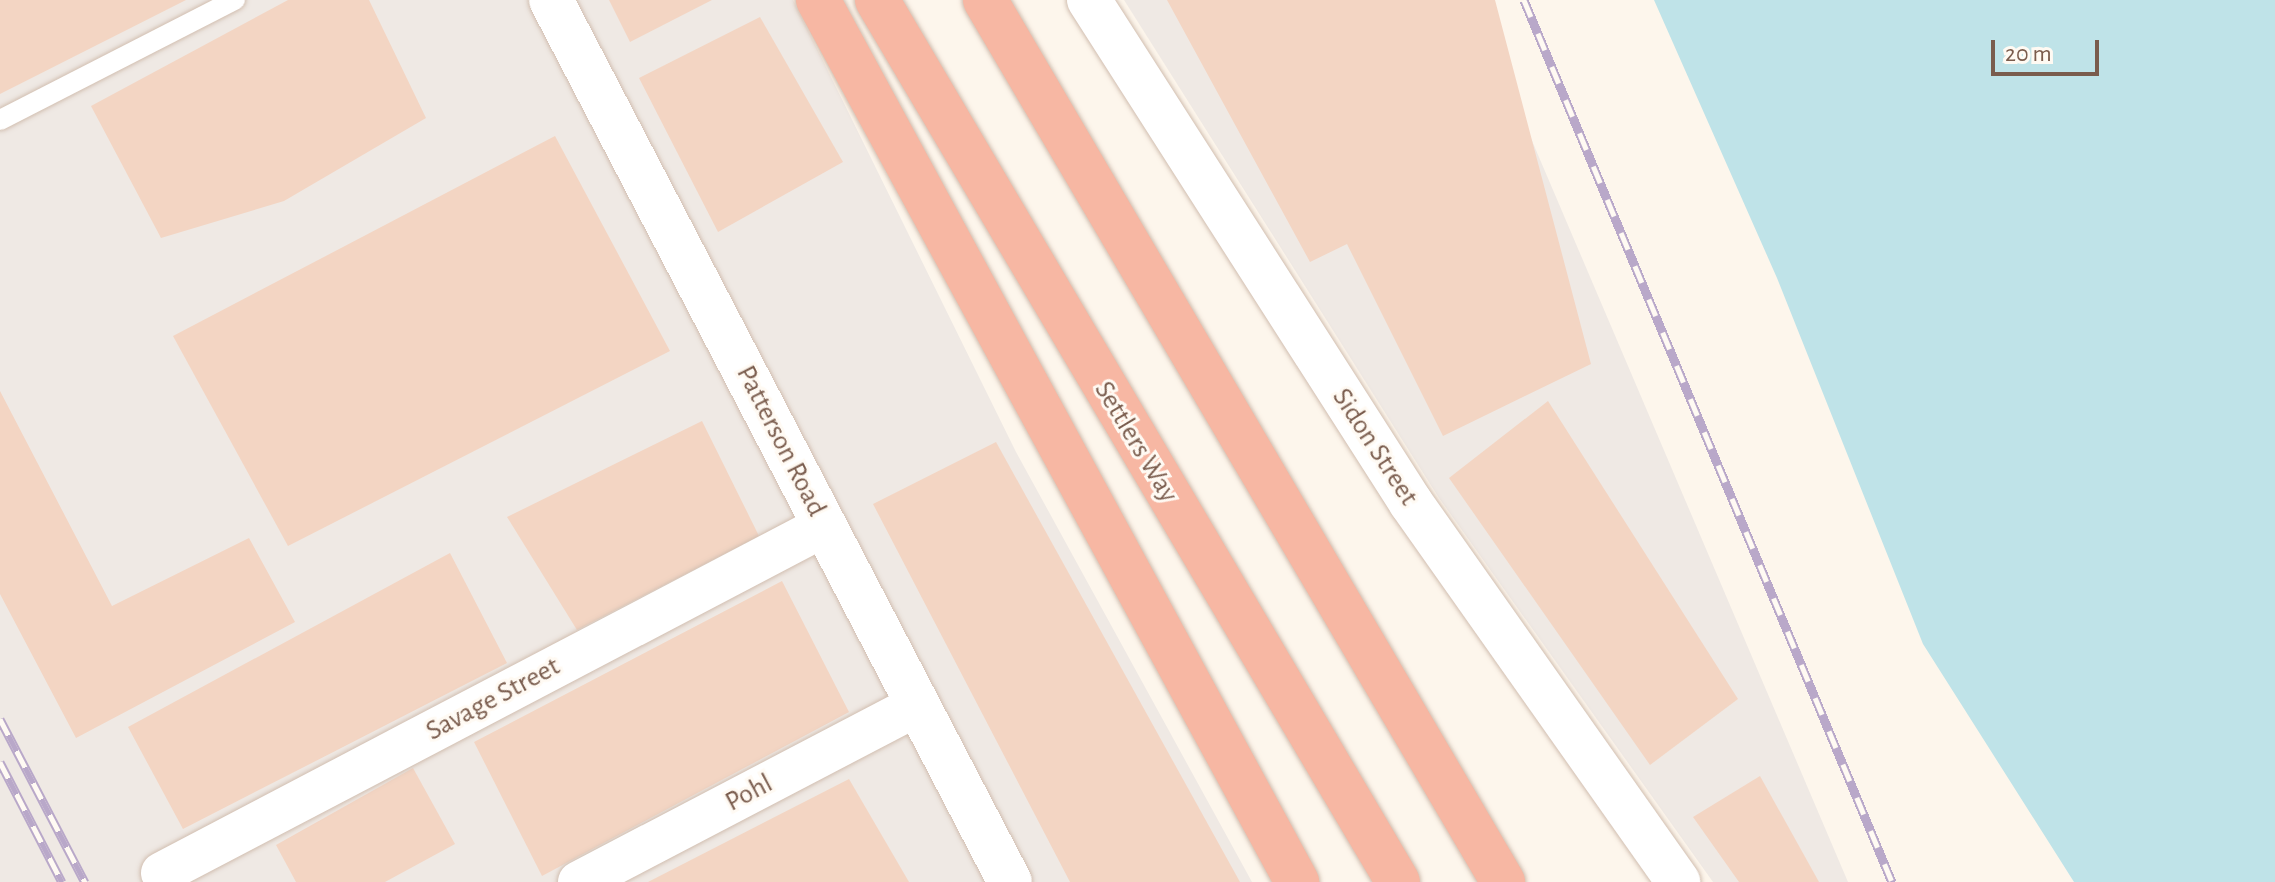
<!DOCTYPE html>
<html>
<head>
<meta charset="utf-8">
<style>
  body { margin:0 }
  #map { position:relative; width:2275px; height:882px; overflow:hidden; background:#fdf6ec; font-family:"Alegreya Sans",sans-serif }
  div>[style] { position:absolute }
  .industrial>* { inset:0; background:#efe9e4 }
  .water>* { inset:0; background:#bfe3e8 }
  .building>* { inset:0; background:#f3d5c3 }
  .roads { filter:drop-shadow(0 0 2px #d1beb0) drop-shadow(0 0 2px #d1beb0) }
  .service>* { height:20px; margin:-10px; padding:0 10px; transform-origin:10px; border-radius:10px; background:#fff }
  .minor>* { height:42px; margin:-21px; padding:0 21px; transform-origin:21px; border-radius:21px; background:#fff }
  .tertiary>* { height:44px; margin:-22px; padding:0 22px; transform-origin:22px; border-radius:22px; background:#fff }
  .motorway>* { height:44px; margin:-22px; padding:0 22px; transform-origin:22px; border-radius:22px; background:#f7b7a3 }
  .rail>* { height:9px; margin-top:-4.5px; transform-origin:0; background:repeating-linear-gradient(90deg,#fffaf3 0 18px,#b9a8c9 0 36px); box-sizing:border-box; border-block:2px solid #b9a8c9 }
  span { translate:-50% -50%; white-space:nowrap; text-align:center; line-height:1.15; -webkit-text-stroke:6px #fffaf3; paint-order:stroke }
  .street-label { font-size:28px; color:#7a5c4d }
  .scale { position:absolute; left:1991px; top:40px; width:108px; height:36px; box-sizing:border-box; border:4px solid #7a5c4d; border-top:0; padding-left:10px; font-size:24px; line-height:28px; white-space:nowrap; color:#7a5c4d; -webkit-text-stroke:6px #fffaf3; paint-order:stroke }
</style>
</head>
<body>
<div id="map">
  <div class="industrial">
    <div style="clip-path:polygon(0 0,793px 0,1016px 452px,1252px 882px,0 882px)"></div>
    <div style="clip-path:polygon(1124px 0,1472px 0,1848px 882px,1713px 882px,1439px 498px)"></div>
  </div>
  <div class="water">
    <div style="clip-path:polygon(1654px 0,2275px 0,2275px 882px,2074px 882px,1923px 644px,1777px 278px)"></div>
  </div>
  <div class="building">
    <div style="clip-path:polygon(0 0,186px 0,0 94px)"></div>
    <div style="clip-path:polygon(288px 0,369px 0,426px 118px,284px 201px,161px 238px,91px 106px)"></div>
    <div style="clip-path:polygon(609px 0,712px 0,630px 42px)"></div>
    <div style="clip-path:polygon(1167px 0,1495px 0,1591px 364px,1443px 436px,1347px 244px,1310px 262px)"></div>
    <div style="clip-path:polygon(760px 17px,843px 162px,718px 232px,639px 78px)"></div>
    <div style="clip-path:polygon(555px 136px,670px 351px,288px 546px,173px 336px)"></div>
    <div style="clip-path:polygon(0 391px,112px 606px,249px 538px,295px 622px,76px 738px,0 594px)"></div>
    <div style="clip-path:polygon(1548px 401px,1738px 699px,1650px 765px,1449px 478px)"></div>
    <div style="clip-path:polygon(702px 421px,759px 536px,577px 630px,507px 517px)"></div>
    <div style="clip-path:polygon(996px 442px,1240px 882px,1070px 882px,873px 504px)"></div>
    <div style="clip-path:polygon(450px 553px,507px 663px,183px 829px,128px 727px)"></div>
    <div style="clip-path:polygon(782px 581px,849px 712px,542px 876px,474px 742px)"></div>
    <div style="clip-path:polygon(413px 768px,455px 844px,385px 882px,296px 882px,276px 845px)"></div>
    <div style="clip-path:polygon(1760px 776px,1819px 882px,1739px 882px,1693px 817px)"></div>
    <div style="clip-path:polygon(849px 779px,909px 882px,648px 882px)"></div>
  </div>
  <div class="roads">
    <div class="service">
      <div style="left:0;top:120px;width:264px;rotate:-27.1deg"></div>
    </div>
    <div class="minor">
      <div style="left:162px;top:873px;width:747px;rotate:-27.66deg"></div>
      <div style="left:579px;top:882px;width:382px;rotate:-27.6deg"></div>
    </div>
    <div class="tertiary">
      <div style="left:551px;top:0;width:994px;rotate:62.51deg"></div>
      <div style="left:1089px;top:0;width:597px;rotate:57.37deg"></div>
      <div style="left:1411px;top:503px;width:464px;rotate:54.8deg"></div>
    </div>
    <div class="motorway">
      <div style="left:818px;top:0;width:1004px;rotate:61.49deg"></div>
      <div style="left:877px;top:0;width:1024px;rotate:59.43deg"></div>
      <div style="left:985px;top:0;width:1023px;rotate:59.57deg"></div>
    </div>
  </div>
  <div class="rail">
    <div style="left:1524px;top:0;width:956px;rotate:67.35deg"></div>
    <div style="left:0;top:719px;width:184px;rotate:62.5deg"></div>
    <div style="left:0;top:762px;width:135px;rotate:62.7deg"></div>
  </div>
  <div class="street-label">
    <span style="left:781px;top:441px;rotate:63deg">Patterson Road</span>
    <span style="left:1136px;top:442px;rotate:59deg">Settlers Way</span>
    <span style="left:1375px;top:447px;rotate:57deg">Sidon Street</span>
    <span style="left:493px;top:699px;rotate:-28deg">Savage Street</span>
    <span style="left:749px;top:793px;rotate:-28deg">Pohl</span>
  </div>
  <div class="scale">20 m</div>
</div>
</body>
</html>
